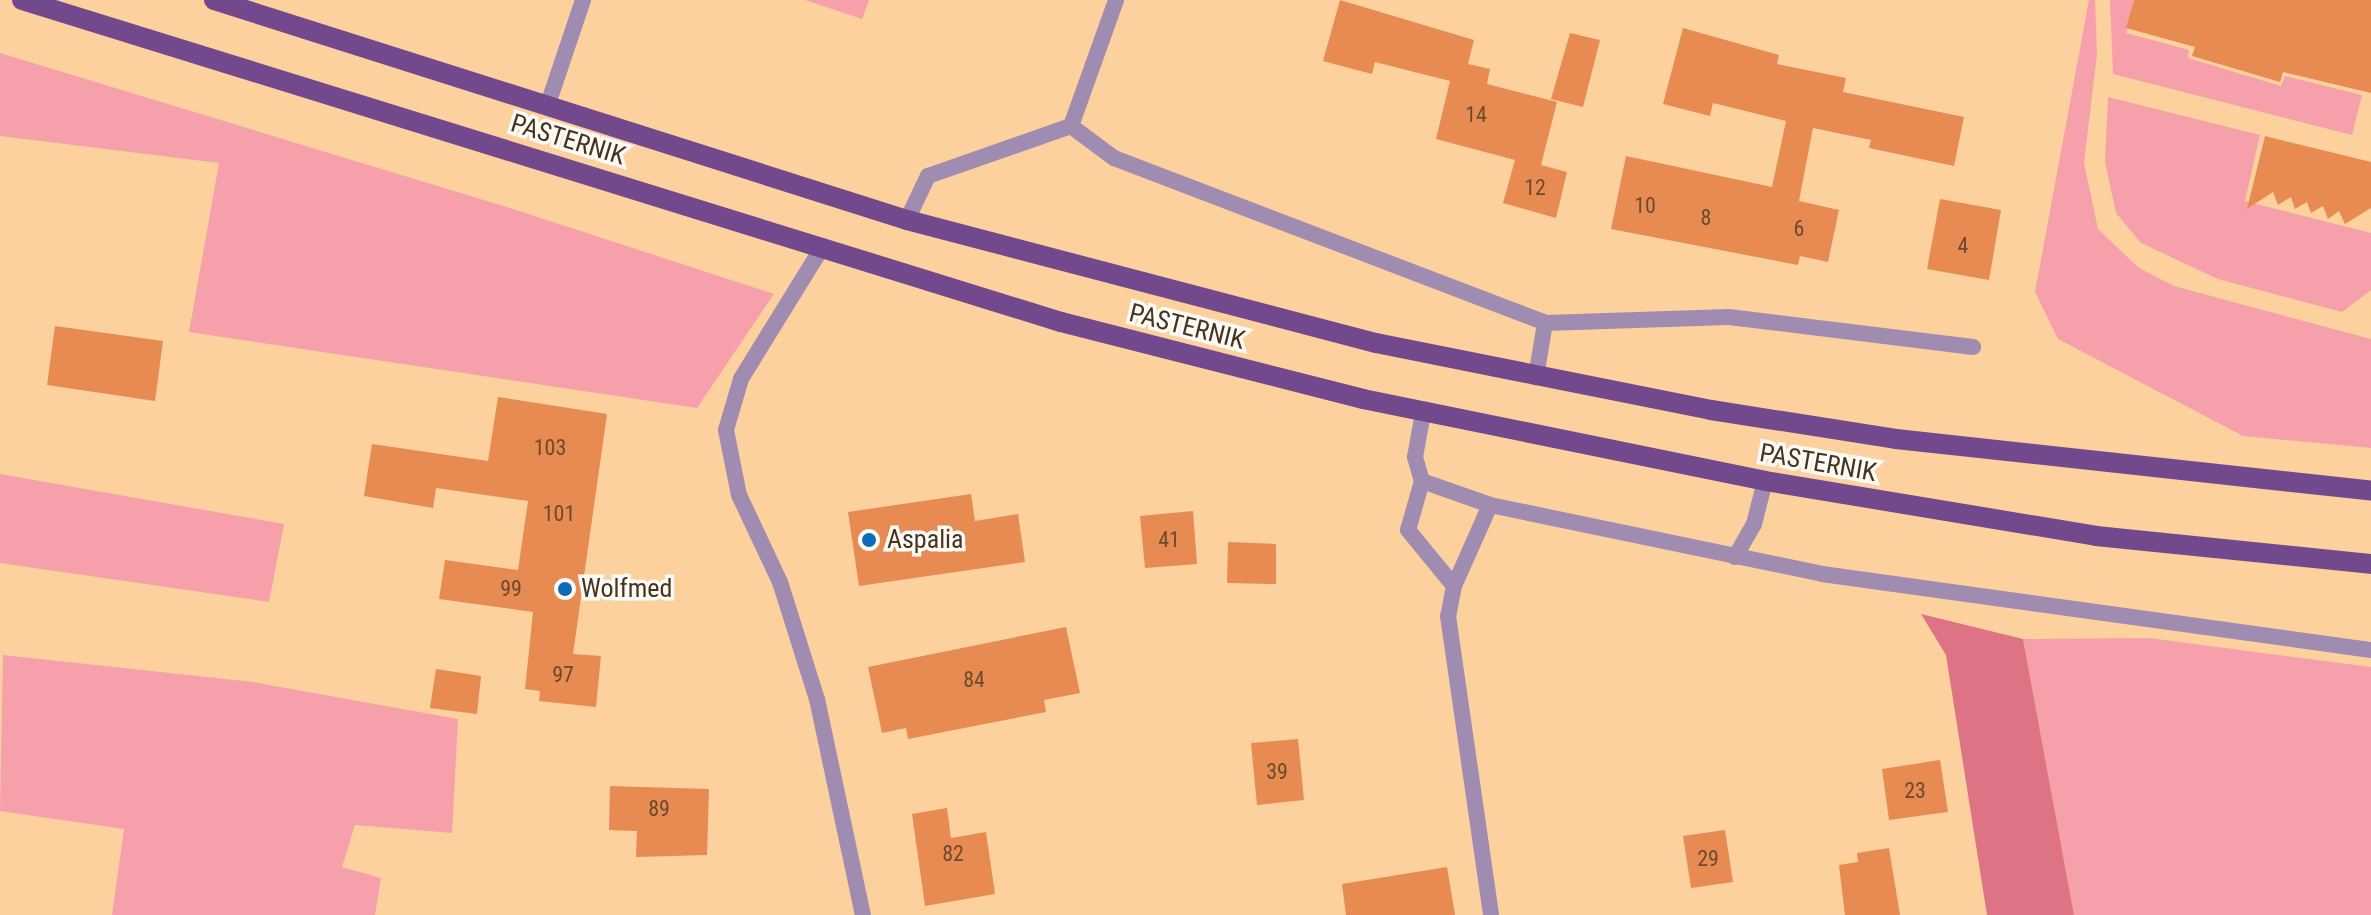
<!DOCTYPE html>
<html>
<head>
<meta charset="utf-8">
<style>
  body { margin:0 }
  #map { position:relative; width:2371px; height:915px; overflow:hidden; background:#fcd19e; font-family:"Roboto Condensed",sans-serif }
  div>[style] { position:absolute }
  .green>* { inset:0; background:#f5a0ab }
  .forest>* { inset:0; background:#de7385 }
  .building>* { inset:0; background:#e78b53 }
  .lane>* { height:16px; margin:-8px; padding:0 8px; transform-origin:8px; border-radius:8px; background:#a18cb1 }
  .street>* { height:16px; margin:-8px; padding:0 8px; transform-origin:8px; border-radius:8px; background:#a18cb1 }
  .primary>* { height:20px; margin:-10px; padding:0 10px; transform-origin:10px; border-radius:10px; background:#72498c }
  .dots>* { width:22px; height:22px; translate:-50% -50%; box-sizing:border-box; border:4px solid #fefaf5; border-radius:50% }
  span { translate:-50% -50%; white-space:nowrap; text-align:center; line-height:1.15; -webkit-text-stroke:7px #fefaf5; paint-order:stroke }
  .number-label { font-size:22px; color:#6e4a2d }
  .number-label span { -webkit-text-stroke-width:0 }
  .street-label { font-size:26px; color:#453420 }
  .poi-label { font-size:26px; color:#453420 }
  .left { translate:0 -50%; text-align:left }
</style>
</head>
<body>
<div id="map">
  <div class="green">
    <div style="clip-path:polygon(805px 0,869px 0,862px 19px)"></div>
    <div style="clip-path:polygon(2089px 0,2095px 0,2097px 54px,2084px 163px,2098px 229px,2139px 268px,2174px 286px,2371px 339px,2371px 448px,2243px 436px,2058px 339px,2035px 292px)"></div>
    <div style="clip-path:polygon(2110px 0,2134px 0,2126px 33px,2189px 50px,2188px 58px,2281px 86px,2285px 76px,2362px 95px,2352px 135px,2113px 74px)"></div>
    <div style="clip-path:polygon(0 53px,513px 209px,774px 294px,697px 408px,189px 332px,219px 163px,0 136px)"></div>
    <div style="clip-path:polygon(2108px 97px,2260px 135px,2245px 201px,2371px 233px,2371px 290px,2342px 312px,2218px 279px,2141px 243px,2116px 213px,2105px 162px)"></div>
    <div style="clip-path:polygon(0 474px,284px 524px,269px 602px,0 563px)"></div>
    <div style="clip-path:polygon(2149px 638px,2371px 667px,2371px 915px,2074px 915px,2023px 639px)"></div>
    <div style="clip-path:polygon(3px 655px,253px 682px,458px 719px,452px 833px,355px 825px,342px 867px,381px 878px,375px 915px,112px 915px,124px 829px,0 811px)"></div>
  </div>
  <div class="forest">
    <div style="clip-path:polygon(1921px 614px,2023px 639px,2074px 915px,1987px 915px,1946px 655px)"></div>
  </div>
  <div class="building">
    <div style="clip-path:polygon(1340px 0,1474px 40px,1468px 64px,1490px 69px,1487px 84px,1557px 102px,1541px 165px,1567px 172px,1556px 218px,1503px 203px,1515px 160px,1436px 139px,1450px 81px,1375px 62px,1372px 74px,1323px 61px)"></div>
    <div style="clip-path:polygon(2134px 0,2371px 0,2371px 93px,2283px 72px,2280px 82px,2192px 56px,2195px 47px,2126px 28px)"></div>
    <div style="clip-path:polygon(1683px 28px,1779px 55px,1777px 64px,1846px 78px,1843px 92px,1964px 117px,1954px 166px,1869px 148px,1871px 140px,1813px 128px,1799px 201px,1839px 210px,1828px 262px,1800px 256px,1798px 265px,1611px 229px,1626px 156px,1772px 187px,1786px 121px,1713px 103px,1710px 116px,1663px 104px)"></div>
    <div style="clip-path:polygon(1570px 33px,1600px 40px,1583px 107px,1551px 99px)"></div>
    <div style="clip-path:polygon(2265px 136px,2371px 162px,2371px 208px,2345px 224px,2339px 211px,2328px 219px,2323px 206px,2311px 213px,2307px 202px,2295px 209px,2291px 197px,2278px 205px,2273px 192px,2247px 209px)"></div>
    <div style="clip-path:polygon(1940px 199px,2001px 210px,1989px 280px,1927px 269px)"></div>
    <div style="clip-path:polygon(55px 326px,163px 341px,155px 401px,47px 385px)"></div>
    <div style="clip-path:polygon(498px 397px,607px 414px,573px 654px,601px 656px,596px 707px,539px 701px,540px 691px,525px 689px,533px 612px,439px 599px,445px 560px,518px 570px,528px 501px,436px 488px,433px 508px,364px 496px,372px 444px,488px 461px)"></div>
    <div style="clip-path:polygon(971px 494px,975px 521px,1018px 514px,1025px 562px,859px 586px,848px 512px)"></div>
    <div style="clip-path:polygon(1193px 511px,1197px 564px,1145px 568px,1140px 516px)"></div>
    <div style="clip-path:polygon(1228px 542px,1276px 544px,1276px 584px,1227px 583px)"></div>
    <div style="clip-path:polygon(1066px 627px,1080px 693px,1044px 700px,1046px 712px,908px 739px,906px 728px,882px 733px,868px 667px)"></div>
    <div style="clip-path:polygon(436px 669px,481px 676px,477px 714px,430px 708px)"></div>
    <div style="clip-path:polygon(1298px 739px,1304px 800px,1257px 805px,1251px 743px)"></div>
    <div style="clip-path:polygon(1940px 760px,1948px 812px,1889px 820px,1882px 769px)"></div>
    <div style="clip-path:polygon(610px 786px,709px 789px,707px 855px,636px 857px,637px 831px,609px 830px)"></div>
    <div style="clip-path:polygon(947px 808px,951px 838px,986px 832px,995px 894px,925px 906px,912px 814px)"></div>
    <div style="clip-path:polygon(1725px 830px,1733px 882px,1691px 888px,1683px 836px)"></div>
    <div style="clip-path:polygon(1889px 848px,1900px 915px,1845px 915px,1839px 865px,1858px 862px,1857px 853px)"></div>
    <div style="clip-path:polygon(1447px 867px,1455px 915px,1346px 915px,1342px 884px)"></div>
  </div>
  <div class="lane">
    <div style="left:547px;top:107px;width:113px;rotate:-71.4deg"></div>
    <div style="left:1071px;top:126px;width:54px;rotate:36.7deg"></div>
    <div style="left:1114px;top:158px;width:462px;rotate:20.9deg"></div>
    <div style="left:1545px;top:323px;width:55px;rotate:99.5deg"></div>
    <div style="left:907px;top:220px;width:49px;rotate:-64.5deg"></div>
    <div style="left:928px;top:176px;width:151px;rotate:-19.3deg"></div>
    <div style="left:1071px;top:126px;width:134px;rotate:-70.3deg"></div>
    <div style="left:1545px;top:323px;width:184px;rotate:-1.9deg"></div>
    <div style="left:1729px;top:317px;width:246px;rotate:7deg"></div>
    <div style="left:1423px;top:413px;width:45px;rotate:100.3deg"></div>
    <div style="left:1415px;top:457px;width:25px;rotate:74deg"></div>
    <div style="left:1422px;top:481px;width:51px;rotate:105.9deg"></div>
    <div style="left:1408px;top:530px;width:72px;rotate:50.6deg"></div>
    <div style="left:1454px;top:586px;width:31px;rotate:101deg"></div>
    <div style="left:1448px;top:616px;width:302px;rotate:81.8deg"></div>
    <div style="left:1422px;top:481px;width:72px;rotate:19.4deg"></div>
    <div style="left:1490px;top:505px;width:339px;rotate:11.7deg"></div>
    <div style="left:1822px;top:574px;width:554px;rotate:7.88deg"></div>
    <div style="left:1454px;top:586px;width:89px;rotate:-66deg"></div>
  </div>
  <div class="street">
    <div style="left:823px;top:246px;width:156px;rotate:121.7deg"></div>
    <div style="left:741px;top:379px;width:53px;rotate:106.4deg"></div>
    <div style="left:726px;top:430px;width:66px;rotate:78.7deg"></div>
    <div style="left:739px;top:495px;width:96px;rotate:64.8deg"></div>
    <div style="left:780px;top:582px;width:123px;rotate:72.5deg"></div>
    <div style="left:817px;top:699px;width:221px;rotate:78deg"></div>
    <div style="left:1735px;top:557px;width:38px;rotate:-60deg"></div>
    <div style="left:1754px;top:524px;width:44px;rotate:-75.7deg"></div>
  </div>
  <div class="primary">
    <div style="left:22px;top:0;width:1088px;rotate:17.22deg"></div>
    <div style="left:1061px;top:322px;width:312px;rotate:14.3deg"></div>
    <div style="left:1363px;top:399px;width:410px;rotate:11.5deg"></div>
    <div style="left:1765px;top:481px;width:336px;rotate:9.4deg"></div>
    <div style="left:2096px;top:536px;width:276px;rotate:5.8deg"></div>
    <div style="left:214px;top:0;width:727px;rotate:17.61deg"></div>
    <div style="left:907px;top:220px;width:485px;rotate:14.7deg"></div>
    <div style="left:1376px;top:343px;width:342px;rotate:11.3deg"></div>
    <div style="left:1711px;top:410px;width:187px;rotate:8.9deg"></div>
    <div style="left:1896px;top:439px;width:478px;rotate:6.2deg"></div>
  </div>
  <div class="dots">
    <div style="left:869px;top:540px;background:#0f6bb8"></div>
    <div style="left:565px;top:589px;background:#0f6bb8"></div>
  </div>
  <div class="number-label">
    <span style="left:1476px;top:115px">14</span>
    <span style="left:1535px;top:188px">12</span>
    <span style="left:1645px;top:206px">10</span>
    <span style="left:1706px;top:218px">8</span>
    <span style="left:1799px;top:229px">6</span>
    <span style="left:1963px;top:246px">4</span>
    <span style="left:550px;top:448px">103</span>
    <span style="left:559px;top:514px">101</span>
    <span style="left:1169px;top:540px">41</span>
    <span style="left:511px;top:589px">99</span>
    <span style="left:563px;top:675px">97</span>
    <span style="left:974px;top:680px">84</span>
    <span style="left:1277px;top:772px">39</span>
    <span style="left:1915px;top:791px">23</span>
    <span style="left:659px;top:809px">89</span>
    <span style="left:953px;top:854px">82</span>
    <span style="left:1708px;top:859px">29</span>
  </div>
  <div class="street-label">
    <span style="left:568px;top:140px;rotate:17deg">PASTERNIK</span>
    <span style="left:1187px;top:327px;rotate:14deg">PASTERNIK</span>
    <span style="left:1818px;top:463px;rotate:10deg">PASTERNIK</span>
  </div>
  <div class="poi-label">
    <span class="left" style="left:887px;top:540px">Aspalia</span>
    <span class="left" style="left:581px;top:589px">Wolfmed</span>
  </div>
</div>
</body>
</html>
